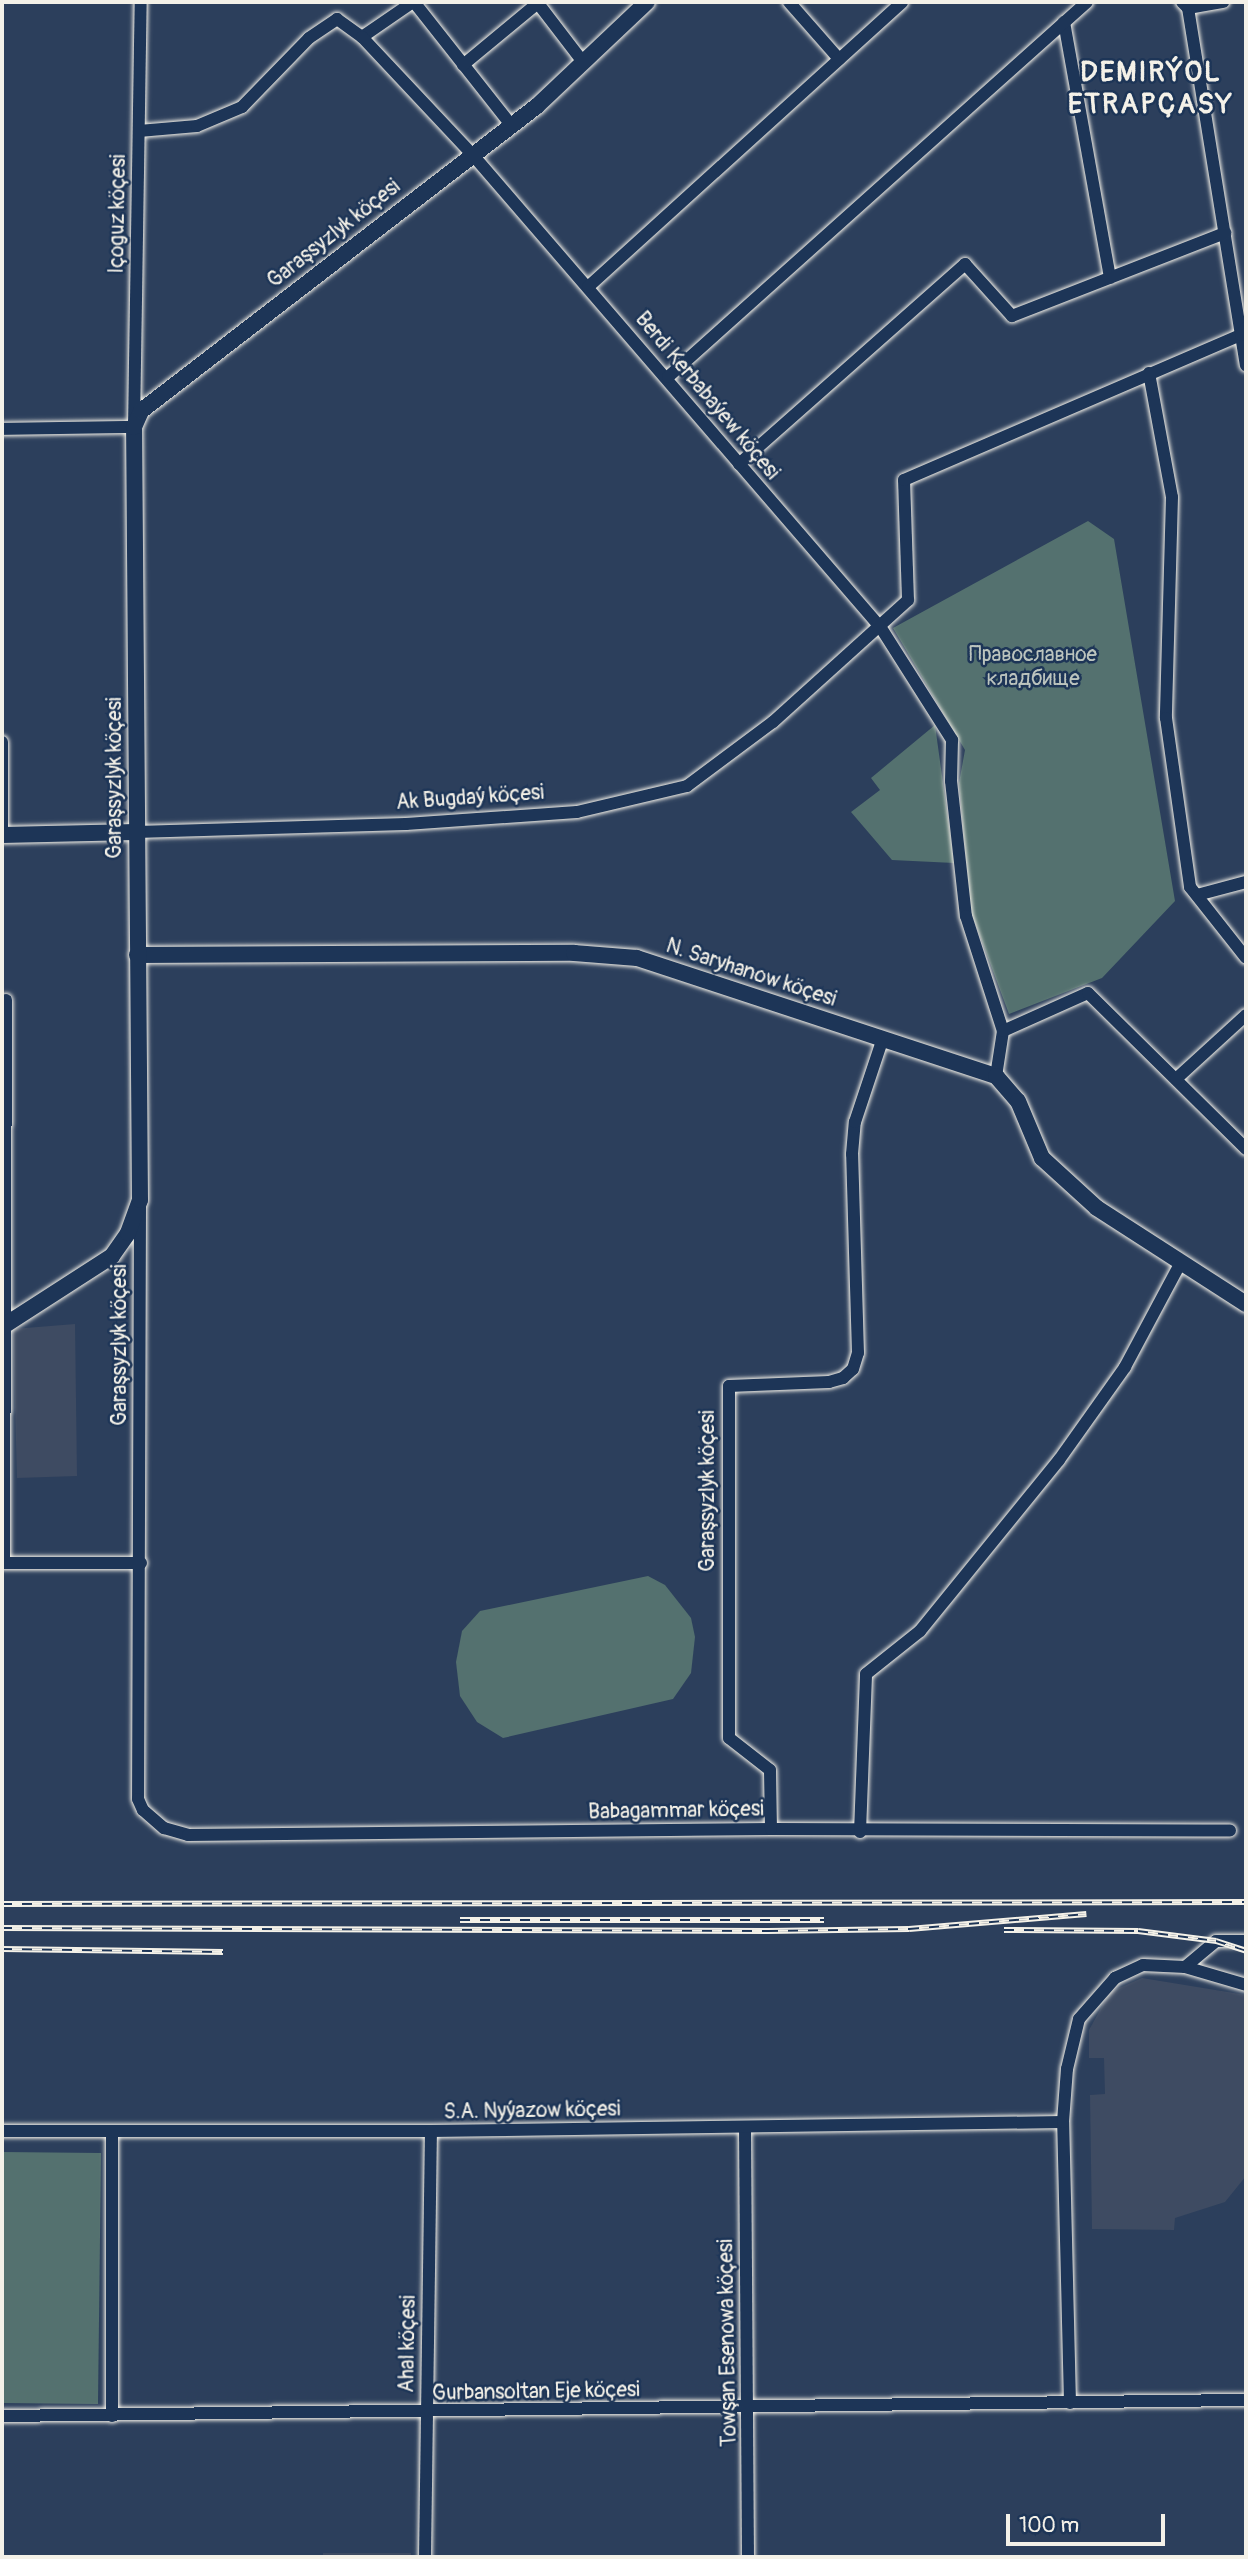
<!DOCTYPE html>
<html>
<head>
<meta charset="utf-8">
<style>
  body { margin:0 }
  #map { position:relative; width:1248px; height:2559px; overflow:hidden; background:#2c3f5c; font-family:Pangolin,sans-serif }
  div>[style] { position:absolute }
  .built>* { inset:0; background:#3e4b62 }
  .green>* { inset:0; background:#54716f }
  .roads { filter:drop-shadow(0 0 2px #f4f1e8) drop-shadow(0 0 2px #f4f1e8) }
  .minor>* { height:12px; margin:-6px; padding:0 6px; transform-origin:6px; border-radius:6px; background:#1d3557 }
  .major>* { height:16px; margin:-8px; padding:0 8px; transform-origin:8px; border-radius:8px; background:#1d3557 }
  .rail>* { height:6px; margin-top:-3px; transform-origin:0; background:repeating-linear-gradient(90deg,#1d3557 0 10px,#f4f1e8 0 20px); box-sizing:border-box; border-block:2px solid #f4f1e8 }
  span { translate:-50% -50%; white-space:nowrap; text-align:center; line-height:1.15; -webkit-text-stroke:5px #1d3557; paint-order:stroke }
  .street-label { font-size:21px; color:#f4f1e8 }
  .park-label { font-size:21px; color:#bcc4be }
  .district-label { font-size:28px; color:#f4f1e8; font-weight:700; letter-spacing:2px }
  .frame { position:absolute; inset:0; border:4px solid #f4f1e8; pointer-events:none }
  .scale { position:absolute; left:1006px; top:2514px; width:159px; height:32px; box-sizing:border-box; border:4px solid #f4f1e8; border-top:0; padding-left:9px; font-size:21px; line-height:24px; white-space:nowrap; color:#f4f1e8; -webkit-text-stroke:5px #1d3557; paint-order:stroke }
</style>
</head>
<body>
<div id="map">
  <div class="built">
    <div style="clip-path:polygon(75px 1324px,77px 1476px,17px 1478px,13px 1329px)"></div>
    <div style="clip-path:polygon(1142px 1978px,1246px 1995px,1246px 2176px,1225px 2202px,1175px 2218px,1174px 2230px,1092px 2229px,1090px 2095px,1105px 2094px,1104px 2058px,1089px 2058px,1089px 2030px,1110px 1992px)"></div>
    <div style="clip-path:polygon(323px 2553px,411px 2553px,411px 2557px,323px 2557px)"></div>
  </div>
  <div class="green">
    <div style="clip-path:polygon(1088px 521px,1114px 539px,1175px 901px,1102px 978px,1009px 1014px,971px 912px,959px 783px,965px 750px,893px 628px)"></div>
    <div style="clip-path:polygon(935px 725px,954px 863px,892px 860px,851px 812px,880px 790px,871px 778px)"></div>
    <div style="clip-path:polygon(648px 1576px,665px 1585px,691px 1618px,695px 1637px,691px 1673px,673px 1699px,503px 1738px,477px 1722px,460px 1696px,456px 1662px,462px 1631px,480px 1611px)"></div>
    <div style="clip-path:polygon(2px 2152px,101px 2153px,98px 2404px,2px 2403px)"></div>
  </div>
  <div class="roads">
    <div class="minor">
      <div style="left:414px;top:2px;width:157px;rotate:51.7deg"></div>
      <div style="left:537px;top:2px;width:76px;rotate:52.5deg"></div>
      <div style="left:789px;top:2px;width:76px;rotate:48.7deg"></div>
      <div style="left:1182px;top:2px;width:8px;rotate:45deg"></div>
      <div style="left:1188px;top:8px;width:362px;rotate:80.8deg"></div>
      <div style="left:1188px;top:8px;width:36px;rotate:-10deg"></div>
      <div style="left:1064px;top:22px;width:260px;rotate:79.8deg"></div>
      <div style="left:362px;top:37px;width:62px;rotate:-34.5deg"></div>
      <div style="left:463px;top:65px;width:97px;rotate:-39.6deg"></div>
      <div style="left:139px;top:131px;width:58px;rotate:-4.9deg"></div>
      <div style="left:197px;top:126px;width:49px;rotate:-22.9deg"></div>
      <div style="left:242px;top:107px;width:96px;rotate:-45.8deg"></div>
      <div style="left:309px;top:38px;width:34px;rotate:-34deg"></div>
      <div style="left:337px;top:19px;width:31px;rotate:36deg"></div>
      <div style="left:362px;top:37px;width:161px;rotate:46.8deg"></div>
      <div style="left:472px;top:154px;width:626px;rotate:49.21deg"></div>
      <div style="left:881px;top:628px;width:133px;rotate:57.6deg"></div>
      <div style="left:952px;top:740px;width:41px;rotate:91.4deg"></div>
      <div style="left:951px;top:781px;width:136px;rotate:83.7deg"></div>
      <div style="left:966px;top:916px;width:121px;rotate:72.2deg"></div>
      <div style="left:1003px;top:1031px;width:46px;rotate:98.8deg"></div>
      <div style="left:588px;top:287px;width:424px;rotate:-42.2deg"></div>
      <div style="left:1149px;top:373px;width:126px;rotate:79.5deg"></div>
      <div style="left:1172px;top:497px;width:221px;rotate:91.6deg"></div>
      <div style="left:1166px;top:718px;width:171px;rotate:81.9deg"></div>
      <div style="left:1190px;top:887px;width:90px;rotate:51.7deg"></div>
      <div style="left:668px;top:377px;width:562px;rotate:-41.83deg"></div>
      <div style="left:2px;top:429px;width:132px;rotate:-0.9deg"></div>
      <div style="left:134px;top:427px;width:425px;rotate:-89.1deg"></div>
      <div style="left:739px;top:464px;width:302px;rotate:-41.5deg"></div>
      <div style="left:965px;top:264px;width:70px;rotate:47.9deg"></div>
      <div style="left:1012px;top:316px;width:229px;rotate:-21.3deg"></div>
      <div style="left:2px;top:742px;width:93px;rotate:90deg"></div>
      <div style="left:136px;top:832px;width:270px;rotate:-1.7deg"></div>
      <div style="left:406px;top:824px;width:171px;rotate:-4deg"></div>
      <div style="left:577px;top:812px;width:113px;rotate:-13.3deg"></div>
      <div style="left:687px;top:786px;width:107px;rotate:-36.7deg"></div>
      <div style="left:773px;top:722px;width:182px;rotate:-42.1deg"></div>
      <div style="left:908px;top:600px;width:120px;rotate:-91.9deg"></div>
      <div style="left:904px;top:480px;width:367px;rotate:-23.3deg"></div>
      <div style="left:1241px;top:335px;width:9px;rotate:-54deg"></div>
      <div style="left:1197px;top:895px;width:51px;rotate:-14.9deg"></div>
      <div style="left:1003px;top:1031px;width:93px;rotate:-24.1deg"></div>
      <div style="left:1088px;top:993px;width:222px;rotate:44.6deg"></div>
      <div style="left:1176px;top:1079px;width:95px;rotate:-42.4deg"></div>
      <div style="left:140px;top:1207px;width:592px;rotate:90.19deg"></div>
      <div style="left:138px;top:1799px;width:12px;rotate:66deg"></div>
      <div style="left:143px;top:1810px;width:28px;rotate:41deg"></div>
      <div style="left:164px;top:1828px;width:25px;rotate:16deg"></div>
      <div style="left:188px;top:1835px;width:583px;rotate:-0.59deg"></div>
      <div style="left:771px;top:1829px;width:459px;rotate:0.2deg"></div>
      <div style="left:2px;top:1563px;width:139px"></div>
      <div style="left:4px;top:1563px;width:563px;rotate:-89.8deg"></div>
      <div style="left:771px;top:1829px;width:59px;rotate:-91deg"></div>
      <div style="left:770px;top:1770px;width:52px;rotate:-142deg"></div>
      <div style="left:729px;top:1738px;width:352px;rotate:-90deg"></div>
      <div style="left:729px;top:1386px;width:100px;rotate:-2.3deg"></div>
      <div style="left:829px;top:1382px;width:15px;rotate:-16deg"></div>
      <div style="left:843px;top:1378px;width:13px;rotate:-42deg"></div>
      <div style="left:853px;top:1369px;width:17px;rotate:-73deg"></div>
      <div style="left:858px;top:1353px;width:199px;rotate:-91.7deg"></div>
      <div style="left:852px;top:1154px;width:32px;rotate:-85deg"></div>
      <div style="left:855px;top:1122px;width:89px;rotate:-71.6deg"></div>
      <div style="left:860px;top:1832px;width:158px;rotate:-87.8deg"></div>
      <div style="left:866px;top:1674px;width:69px;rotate:-38.5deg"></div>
      <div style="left:920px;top:1631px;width:220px;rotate:-50.9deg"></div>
      <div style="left:1059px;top:1460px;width:114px;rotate:-54.6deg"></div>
      <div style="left:1125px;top:1367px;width:117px;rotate:-61.9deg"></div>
      <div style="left:1185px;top:1967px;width:40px;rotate:-40deg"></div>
      <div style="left:1216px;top:1941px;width:30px"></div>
      <div style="left:745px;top:2128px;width:429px;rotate:89.6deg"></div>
      <div style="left:2px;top:2131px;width:429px"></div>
      <div style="left:431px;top:2131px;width:632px;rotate:-0.82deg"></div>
      <div style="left:112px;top:2131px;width:285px;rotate:90deg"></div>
      <div style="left:1070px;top:2403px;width:281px;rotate:-91.4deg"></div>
      <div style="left:1063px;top:2122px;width:53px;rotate:-85.7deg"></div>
      <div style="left:1067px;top:2069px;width:51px;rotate:-76.5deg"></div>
      <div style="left:1079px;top:2019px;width:55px;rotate:-48.7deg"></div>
      <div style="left:1115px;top:1978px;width:31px;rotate:-25deg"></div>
      <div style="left:1143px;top:1965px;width:42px;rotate:2.7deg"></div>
      <div style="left:1185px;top:1967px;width:64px;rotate:16.4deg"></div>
      <div style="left:2px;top:2416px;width:1244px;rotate:-0.74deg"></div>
      <div style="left:425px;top:2557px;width:426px;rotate:-89.2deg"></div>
    </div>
    <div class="major">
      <div style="left:2px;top:835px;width:134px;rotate:-1.3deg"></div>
      <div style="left:137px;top:955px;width:437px;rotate:-0.3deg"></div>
      <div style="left:574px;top:953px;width:63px;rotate:4.5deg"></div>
      <div style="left:637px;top:958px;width:378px;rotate:18.2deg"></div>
      <div style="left:996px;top:1076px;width:33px;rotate:49deg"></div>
      <div style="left:1018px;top:1101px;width:62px;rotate:67.2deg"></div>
      <div style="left:1042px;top:1158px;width:74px;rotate:42.3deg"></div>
      <div style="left:1097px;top:1208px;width:177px;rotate:32.8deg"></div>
      <div style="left:2px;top:1327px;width:131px;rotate:-32.8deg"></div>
      <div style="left:112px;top:1256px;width:28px;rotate:-55deg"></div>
      <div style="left:128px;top:1233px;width:35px;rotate:-70deg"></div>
      <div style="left:140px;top:1200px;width:773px;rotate:-90.44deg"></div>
      <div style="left:134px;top:427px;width:17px;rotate:-66deg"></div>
      <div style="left:141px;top:411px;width:500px;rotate:-37.6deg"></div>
      <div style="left:537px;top:106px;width:151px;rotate:-43.4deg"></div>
    </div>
  </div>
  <div class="rail">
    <div style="left:2px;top:1904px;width:1244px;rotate:-0.09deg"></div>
    <div style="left:460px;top:1920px;width:364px"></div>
    <div style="left:2px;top:1928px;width:766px;rotate:0.22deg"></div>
    <div style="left:768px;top:1931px;width:141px;rotate:-0.8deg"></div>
    <div style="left:909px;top:1929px;width:178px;rotate:-4.8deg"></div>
    <div style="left:1004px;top:1930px;width:134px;rotate:0.4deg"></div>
    <div style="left:1138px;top:1931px;width:79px;rotate:7.3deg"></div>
    <div style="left:1216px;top:1941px;width:32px;rotate:18deg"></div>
    <div style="left:2px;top:1949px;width:221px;rotate:0.8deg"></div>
  </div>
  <div class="street-label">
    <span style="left:118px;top:214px;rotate:-89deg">Içoguz köçesi</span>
    <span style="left:334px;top:234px;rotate:-38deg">Garaşsyzlyk köçesi</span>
    <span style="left:707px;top:396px;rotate:50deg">Berdi Kerbabaýew köçesi</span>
    <span style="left:115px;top:778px;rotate:-90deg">Garaşsyzlyk köçesi</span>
    <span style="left:470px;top:798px;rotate:-4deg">Ak Bugdaý köçesi</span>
    <span style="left:751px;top:973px;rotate:18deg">N. Saryhanow köçesi</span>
    <span style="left:120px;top:1345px;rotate:-90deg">Garaşsyzlyk köçesi</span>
    <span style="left:708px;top:1491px;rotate:-90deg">Garaşsyzlyk köçesi</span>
    <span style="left:676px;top:1811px;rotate:-1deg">Babagammar köçesi</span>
    <span style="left:532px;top:2111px;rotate:-1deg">S.A. Nyýazow köçesi</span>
    <span style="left:728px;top:2343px;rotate:-91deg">Towşan Esenowa köçesi</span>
    <span style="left:408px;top:2344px;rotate:-89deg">Ahal köçesi</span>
    <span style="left:536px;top:2392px;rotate:-1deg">Gurbansoltan Eje köçesi</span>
  </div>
  <div class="park-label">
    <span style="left:1033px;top:667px">Православное<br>кладбище</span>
  </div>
  <div class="district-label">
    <span style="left:1151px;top:89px">DEMIRÝOL<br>ETRAPÇASY</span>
  </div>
  <div class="frame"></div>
  <div class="scale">100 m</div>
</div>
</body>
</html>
